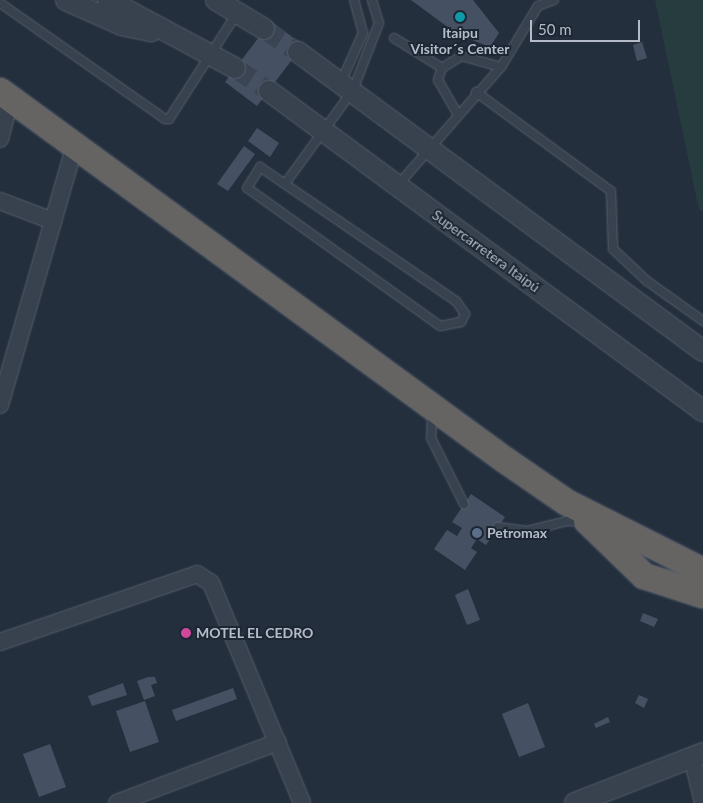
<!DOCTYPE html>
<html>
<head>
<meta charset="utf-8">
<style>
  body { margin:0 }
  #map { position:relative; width:703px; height:803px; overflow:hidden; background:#242f3e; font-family:Lato,sans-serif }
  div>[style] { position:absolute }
  .green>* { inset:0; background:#263c3f }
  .building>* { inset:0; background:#455162 }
  .tertiary-tunnel>* { height:20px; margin-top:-10px; transform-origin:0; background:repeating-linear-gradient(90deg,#3a4453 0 20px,transparent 0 30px) }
  .roads { filter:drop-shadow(0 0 1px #565f6c) drop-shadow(0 0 1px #565f6c) }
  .service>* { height:8px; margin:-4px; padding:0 4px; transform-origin:4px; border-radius:4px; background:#38414e }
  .minor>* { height:16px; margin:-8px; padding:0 8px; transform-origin:8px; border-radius:8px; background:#38414e }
  .tertiary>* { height:20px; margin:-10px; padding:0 10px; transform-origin:10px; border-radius:10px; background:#38414e }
  .trunk>* { height:26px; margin:-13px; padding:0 13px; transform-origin:13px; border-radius:13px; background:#656462 }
  .dots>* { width:14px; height:14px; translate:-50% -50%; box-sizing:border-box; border:2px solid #1d2633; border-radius:50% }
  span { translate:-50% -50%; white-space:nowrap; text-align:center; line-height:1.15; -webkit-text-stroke:4px #1d2633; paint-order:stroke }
  .poi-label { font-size:14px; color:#b4bcc9; font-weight:700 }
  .left { translate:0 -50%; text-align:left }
  .street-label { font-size:14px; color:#b4bcc9 }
  .scale { position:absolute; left:530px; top:20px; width:110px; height:22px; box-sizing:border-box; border:2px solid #b4bcc9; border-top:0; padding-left:6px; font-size:15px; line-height:18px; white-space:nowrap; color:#b4bcc9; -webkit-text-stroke:4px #1d2633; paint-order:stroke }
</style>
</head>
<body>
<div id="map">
  <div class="green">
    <div style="clip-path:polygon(655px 0,703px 0,703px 211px,699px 210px)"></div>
  </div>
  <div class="building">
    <div style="clip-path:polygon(411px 0,473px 0,499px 33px,490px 47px,457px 34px)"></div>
    <div style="clip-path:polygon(271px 21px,303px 45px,257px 106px,225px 82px)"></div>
    <div style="clip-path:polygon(642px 42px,647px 58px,637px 61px,633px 45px)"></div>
    <div style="clip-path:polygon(257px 128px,279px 143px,270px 157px,248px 141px)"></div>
    <div style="clip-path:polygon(244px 146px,255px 154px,228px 191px,217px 184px)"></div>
    <div style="clip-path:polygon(471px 494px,505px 517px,486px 545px,477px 539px,471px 548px,477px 552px,465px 570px,434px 549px,447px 530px,457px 536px,462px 528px,452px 522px)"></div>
    <div style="clip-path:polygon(468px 589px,480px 620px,467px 625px,455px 595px)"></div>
    <div style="clip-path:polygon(643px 613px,658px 619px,654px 627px,640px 621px)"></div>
    <div style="clip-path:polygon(148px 677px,155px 677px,157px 683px,151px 685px,155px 696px,144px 700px,137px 681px)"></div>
    <div style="clip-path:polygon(123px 683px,127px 695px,92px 706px,88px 696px)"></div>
    <div style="clip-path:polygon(233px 688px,237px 699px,176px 721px,172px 710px)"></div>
    <div style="clip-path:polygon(639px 695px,648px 699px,644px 708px,635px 703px)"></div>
    <div style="clip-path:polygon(145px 701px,159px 742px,130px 752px,116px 711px)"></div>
    <div style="clip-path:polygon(528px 703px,545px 747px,519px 757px,502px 714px)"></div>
    <div style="clip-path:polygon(608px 717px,610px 722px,596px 728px,594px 724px)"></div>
    <div style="clip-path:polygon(50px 744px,66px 787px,39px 797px,23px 754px)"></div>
  </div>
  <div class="tertiary-tunnel">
    <div style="left:264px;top:29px;width:41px;rotate:34.1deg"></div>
    <div style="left:235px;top:68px;width:41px;rotate:34.1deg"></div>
  </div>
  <div class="roads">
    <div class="service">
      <div style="left:0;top:3px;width:202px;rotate:35.1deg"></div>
      <div style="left:165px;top:119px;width:4px"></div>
      <div style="left:169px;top:119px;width:126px;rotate:-57.3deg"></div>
      <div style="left:394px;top:38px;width:57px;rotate:32deg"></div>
      <div style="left:341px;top:82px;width:54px;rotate:-65.8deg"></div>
      <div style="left:363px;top:33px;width:34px;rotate:-105deg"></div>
      <div style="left:476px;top:92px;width:167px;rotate:36.3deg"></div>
      <div style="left:611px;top:191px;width:58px;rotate:88deg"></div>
      <div style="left:613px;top:249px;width:47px;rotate:43.3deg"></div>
      <div style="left:647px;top:281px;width:69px;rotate:35.5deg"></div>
      <div style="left:457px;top:113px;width:38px;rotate:-120deg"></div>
      <div style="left:438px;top:80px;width:13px;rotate:-72deg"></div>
      <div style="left:442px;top:68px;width:22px;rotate:-32deg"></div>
      <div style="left:461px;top:56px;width:41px;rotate:15.4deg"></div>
      <div style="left:260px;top:167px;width:237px;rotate:34.4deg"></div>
      <div style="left:456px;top:301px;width:16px;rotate:55deg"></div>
      <div style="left:465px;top:314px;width:9px;rotate:117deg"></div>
      <div style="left:461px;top:322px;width:21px;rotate:169deg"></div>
      <div style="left:440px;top:326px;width:237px;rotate:-144.4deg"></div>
      <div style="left:247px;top:188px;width:25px;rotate:-58deg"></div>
      <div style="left:287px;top:181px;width:112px;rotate:-54deg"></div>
      <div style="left:353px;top:90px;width:72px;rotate:-68.8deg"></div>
      <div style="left:379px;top:23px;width:24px;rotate:-107deg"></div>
      <div style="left:398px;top:185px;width:157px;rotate:-48.9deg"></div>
      <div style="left:501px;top:67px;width:71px;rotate:-58.8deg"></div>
      <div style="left:538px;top:6px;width:17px;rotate:-21deg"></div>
      <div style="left:432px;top:415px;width:23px;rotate:92deg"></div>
      <div style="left:431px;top:438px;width:74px;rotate:63.4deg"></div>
      <div style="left:498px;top:527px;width:29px;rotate:8deg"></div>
      <div style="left:527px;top:531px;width:41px;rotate:-14deg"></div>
      <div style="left:567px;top:521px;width:18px;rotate:3deg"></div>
    </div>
    <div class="minor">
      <div style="left:0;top:139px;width:41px;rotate:-76deg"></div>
      <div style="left:0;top:201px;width:57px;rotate:20.7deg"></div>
      <div style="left:0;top:405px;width:270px;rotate:-73.9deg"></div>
      <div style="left:0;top:642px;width:208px;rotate:-19deg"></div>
      <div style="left:197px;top:574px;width:7px;rotate:34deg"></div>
      <div style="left:203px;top:578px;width:9px;rotate:32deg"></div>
      <div style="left:211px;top:583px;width:238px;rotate:67.5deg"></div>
      <div style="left:692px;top:757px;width:46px;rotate:76.3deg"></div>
      <div style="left:117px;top:803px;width:172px;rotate:-20.8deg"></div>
    </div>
    <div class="tertiary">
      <div style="left:66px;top:0;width:61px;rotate:24.1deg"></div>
      <div style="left:122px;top:25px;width:30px;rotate:12deg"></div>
      <div style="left:108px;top:0;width:144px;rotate:28.2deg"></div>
      <div style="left:216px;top:0;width:56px;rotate:31.1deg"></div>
      <div style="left:298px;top:52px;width:503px;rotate:36.44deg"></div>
      <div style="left:269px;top:91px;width:539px;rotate:36.4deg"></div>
      <div style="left:575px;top:803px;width:137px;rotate:-21.3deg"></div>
    </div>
    <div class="trunk">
      <div style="left:0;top:91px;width:625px;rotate:36.16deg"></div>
      <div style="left:505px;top:460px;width:74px;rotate:34.5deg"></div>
      <div style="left:566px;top:502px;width:153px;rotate:26.7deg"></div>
      <div style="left:587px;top:521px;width:79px;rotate:44deg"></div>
      <div style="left:644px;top:576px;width:62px;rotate:17.9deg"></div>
    </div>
  </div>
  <div class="dots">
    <div style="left:460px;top:17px;background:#0f9aa8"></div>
    <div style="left:477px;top:533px;background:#5c6f8a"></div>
    <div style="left:186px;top:633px;background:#d1479c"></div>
  </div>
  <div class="poi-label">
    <span style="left:460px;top:41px">Itaipu<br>Visitor´s Center</span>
    <span class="left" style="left:487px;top:533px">Petromax</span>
    <span class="left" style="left:196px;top:633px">MOTEL EL CEDRO</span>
  </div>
  <div class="street-label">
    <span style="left:486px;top:251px;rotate:36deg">Supercarretera Itaipú</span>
  </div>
  <div class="scale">50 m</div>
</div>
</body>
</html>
